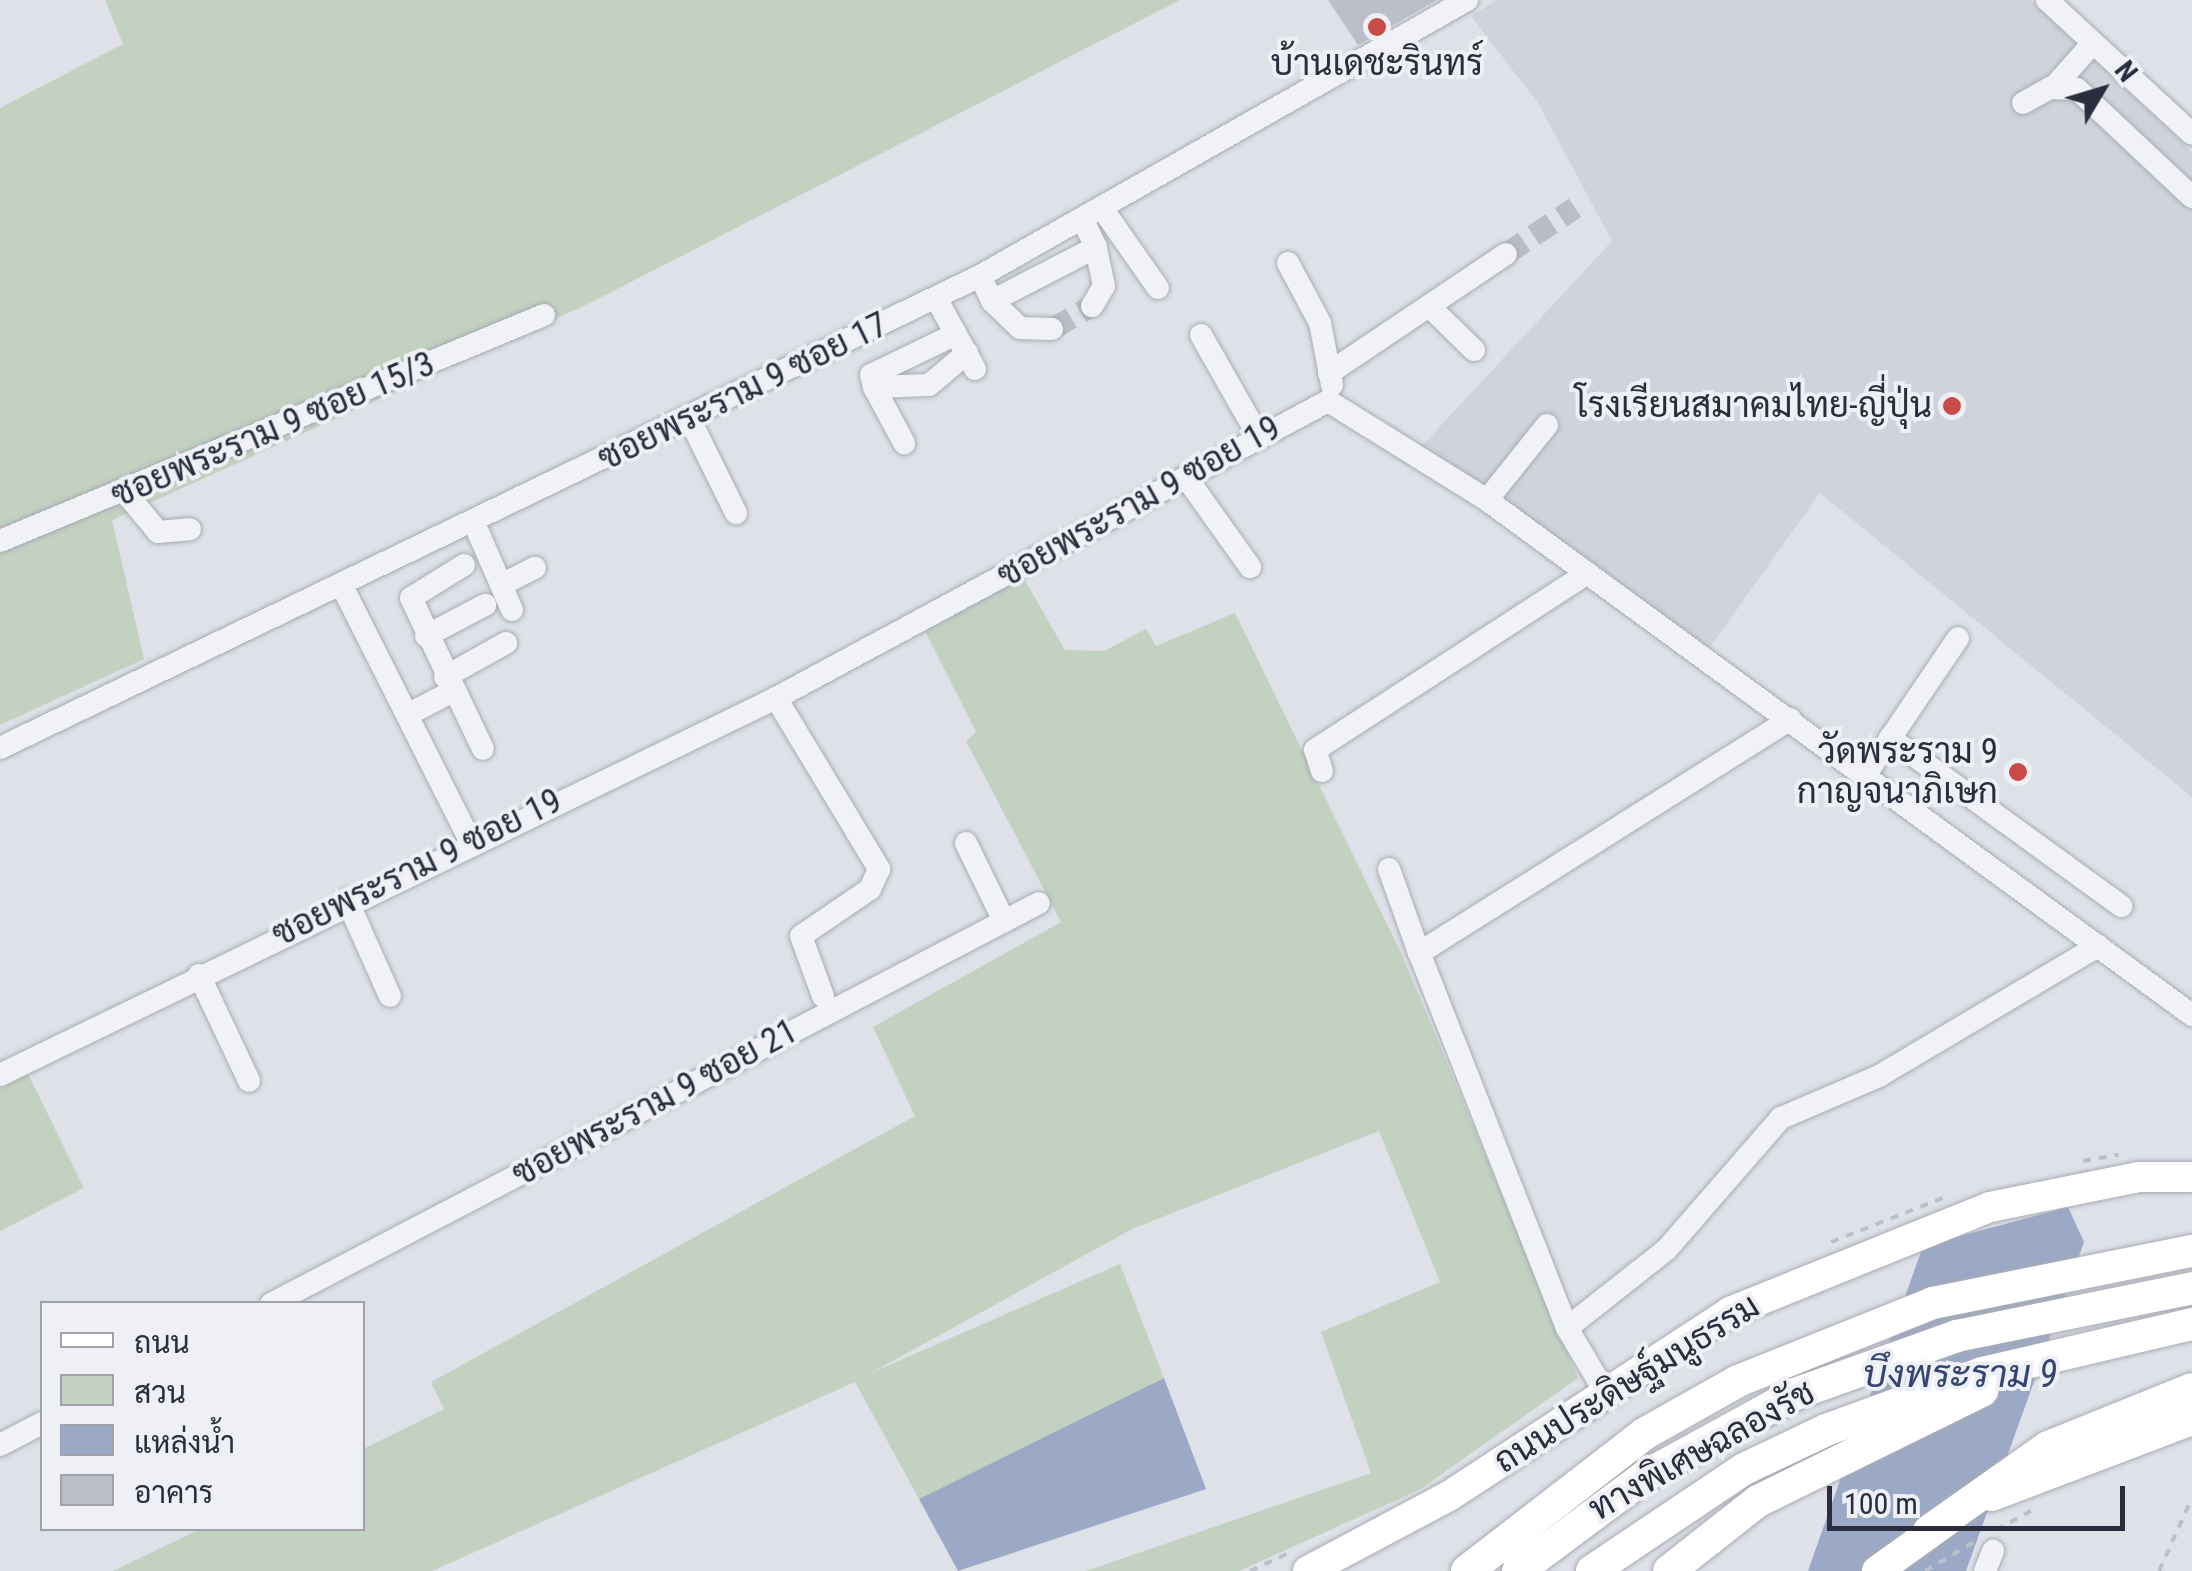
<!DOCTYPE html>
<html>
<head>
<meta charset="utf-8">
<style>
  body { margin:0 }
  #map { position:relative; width:2192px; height:1571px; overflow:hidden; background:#dfe1e8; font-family:"Roboto Condensed",Sarabun,sans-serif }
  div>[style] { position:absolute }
  .built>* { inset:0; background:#d1d3dc }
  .green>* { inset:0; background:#c2d1c0 }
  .water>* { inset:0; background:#9ba9c6 }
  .building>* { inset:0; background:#bcbfca }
  .minor-tunnel>* { height:22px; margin-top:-11px; transform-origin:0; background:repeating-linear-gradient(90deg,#bbbdc6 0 22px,transparent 0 33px) }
  .path>* { height:4px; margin-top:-2px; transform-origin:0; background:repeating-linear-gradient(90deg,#bdbfc6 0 8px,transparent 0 16px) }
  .roads { filter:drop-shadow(0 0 2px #a8abb5) drop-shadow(0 0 2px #a8abb5) }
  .minor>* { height:22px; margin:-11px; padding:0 11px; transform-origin:11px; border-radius:11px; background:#f1f2f6 }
  .major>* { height:30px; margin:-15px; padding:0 15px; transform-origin:15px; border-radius:15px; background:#fff }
  .highway>* { height:32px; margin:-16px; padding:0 16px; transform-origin:16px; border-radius:16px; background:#fff }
  .dots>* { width:28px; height:28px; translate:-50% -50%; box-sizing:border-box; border:5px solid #eef0f5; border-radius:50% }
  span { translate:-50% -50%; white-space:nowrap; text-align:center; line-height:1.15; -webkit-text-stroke:8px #eef0f5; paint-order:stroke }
  .poi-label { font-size:35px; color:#292d3e }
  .right { translate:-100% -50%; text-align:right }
  .street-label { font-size:35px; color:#292d3e }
  .water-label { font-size:38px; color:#344570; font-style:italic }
  .legend { position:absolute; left:40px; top:1301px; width:325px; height:230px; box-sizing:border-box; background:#eef0f5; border:2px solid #9fa2ac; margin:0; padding:12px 18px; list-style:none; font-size:30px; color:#292d3e }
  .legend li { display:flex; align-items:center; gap:20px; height:50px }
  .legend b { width:50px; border:2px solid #9fa2ac }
  .north { position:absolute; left:2052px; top:40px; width:100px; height:100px; -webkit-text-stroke:8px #eef0f5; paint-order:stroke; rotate:52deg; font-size:28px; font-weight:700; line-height:40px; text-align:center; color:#292d3e }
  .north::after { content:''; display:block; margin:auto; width:35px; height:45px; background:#292d3e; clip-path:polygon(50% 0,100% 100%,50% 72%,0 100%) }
  .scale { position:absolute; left:1827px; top:1486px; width:298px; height:45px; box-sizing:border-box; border:5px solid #292d3e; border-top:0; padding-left:12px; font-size:30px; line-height:35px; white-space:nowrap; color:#292d3e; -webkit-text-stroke:8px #eef0f5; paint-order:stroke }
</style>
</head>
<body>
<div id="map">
  <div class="built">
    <div style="clip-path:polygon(1497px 0,2031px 0,2192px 152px,2192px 797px,1820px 493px,1708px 650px,1421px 447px,1612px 241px,1538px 103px,1471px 16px)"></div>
  </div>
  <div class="green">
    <div style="clip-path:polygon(105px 0,1180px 0,588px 304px,112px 520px,144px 659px,0 725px,0 108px,123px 44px)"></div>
    <div style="clip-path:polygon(1023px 577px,1065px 650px,1104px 651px,1146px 629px,1156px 646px,1235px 613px,1402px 955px,1578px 1378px,1419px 1490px,1239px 1571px,1086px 1571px,1371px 1473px,1321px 1332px,1440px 1282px,1379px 1131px,1132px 1229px,871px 1373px,1120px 1264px,1164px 1378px,919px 1499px,855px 1382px,432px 1571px,113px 1571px,200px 1529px,362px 1528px,363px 1449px,444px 1409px,431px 1382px,915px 1116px,873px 1027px,1061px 922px,966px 741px,976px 732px,925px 631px)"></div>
    <div style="clip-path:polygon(28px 1074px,84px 1188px,0 1231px,0 1089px)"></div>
  </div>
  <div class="water">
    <div style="clip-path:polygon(2068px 1207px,2084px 1242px,1966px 1571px,1808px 1571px,1923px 1246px)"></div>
    <div style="clip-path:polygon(1164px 1378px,1206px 1489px,958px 1571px,919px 1499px)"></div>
  </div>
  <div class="building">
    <div style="clip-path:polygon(1328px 0,1437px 0,1358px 45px)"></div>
  </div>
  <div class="minor-tunnel">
    <div style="left:1506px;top:254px;width:83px;rotate:-33.7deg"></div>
    <div style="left:1052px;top:329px;width:46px;rotate:-29.9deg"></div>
  </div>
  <div class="path">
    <div style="left:2083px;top:1161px;width:36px;rotate:-10deg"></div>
    <div style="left:1831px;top:1242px;width:126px;rotate:-21.5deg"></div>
    <div style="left:1996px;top:1530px;width:46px;rotate:-28.8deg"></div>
    <div style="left:1250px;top:1571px;width:45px;rotate:-24.9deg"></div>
    <div style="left:1925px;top:1571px;width:57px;rotate:-30.6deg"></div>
    <div style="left:2159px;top:1571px;width:80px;rotate:-65.7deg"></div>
  </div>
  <div class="roads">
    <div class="minor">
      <div style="left:2047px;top:0;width:197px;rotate:42.7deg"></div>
      <div style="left:2053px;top:88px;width:60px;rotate:-48.4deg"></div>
      <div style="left:2023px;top:103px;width:31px;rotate:-29deg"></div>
      <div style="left:2050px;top:88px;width:27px;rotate:2deg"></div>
      <div style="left:2077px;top:89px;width:158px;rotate:43.2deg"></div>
      <div style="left:1104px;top:211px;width:94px;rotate:55deg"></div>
      <div style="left:1288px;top:263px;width:68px;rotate:61.9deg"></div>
      <div style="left:1320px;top:323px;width:63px;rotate:79deg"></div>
      <div style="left:980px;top:276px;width:28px;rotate:64deg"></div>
      <div style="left:992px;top:301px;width:117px;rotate:-27.4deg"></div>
      <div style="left:1096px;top:247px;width:28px;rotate:-116deg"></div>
      <div style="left:936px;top:298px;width:81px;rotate:61.2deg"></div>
      <div style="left:992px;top:301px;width:39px;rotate:44deg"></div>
      <div style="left:1020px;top:328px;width:32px;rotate:2deg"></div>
      <div style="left:1092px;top:306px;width:23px;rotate:-59deg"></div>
      <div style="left:1104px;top:286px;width:40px;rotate:-102deg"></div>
      <div style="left:1429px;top:306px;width:63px;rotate:44.4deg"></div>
      <div style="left:956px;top:334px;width:94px;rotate:154.2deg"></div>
      <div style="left:871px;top:375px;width:12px;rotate:76deg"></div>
      <div style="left:874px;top:387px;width:55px;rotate:-2.1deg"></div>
      <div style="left:929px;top:385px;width:50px;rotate:-40.1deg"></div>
      <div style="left:1201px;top:335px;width:117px;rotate:60.4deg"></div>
      <div style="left:1329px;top:373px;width:213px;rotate:-33.9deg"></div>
      <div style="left:874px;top:387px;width:64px;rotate:61.8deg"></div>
      <div style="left:690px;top:420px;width:104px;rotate:63.7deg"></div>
      <div style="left:1188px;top:480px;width:107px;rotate:54.5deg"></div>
      <div style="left:125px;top:492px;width:52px;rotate:50.5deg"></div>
      <div style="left:158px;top:532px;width:32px;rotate:-5deg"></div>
      <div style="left:1487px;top:500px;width:96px;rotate:-51.3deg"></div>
      <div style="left:474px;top:523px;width:95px;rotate:66.4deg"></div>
      <div style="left:0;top:541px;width:589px;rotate:-22.56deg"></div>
      <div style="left:464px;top:565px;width:62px;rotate:148.1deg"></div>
      <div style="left:411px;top:598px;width:167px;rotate:64.5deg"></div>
      <div style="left:501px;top:585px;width:38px;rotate:-27deg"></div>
      <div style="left:343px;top:588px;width:281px;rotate:63.3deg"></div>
      <div style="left:426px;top:636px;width:67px;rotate:-27.7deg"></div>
      <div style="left:445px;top:677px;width:70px;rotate:-29.1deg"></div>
      <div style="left:776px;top:698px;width:200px;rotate:58.9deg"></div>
      <div style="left:879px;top:869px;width:22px;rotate:114deg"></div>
      <div style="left:870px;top:889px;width:83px;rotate:145.7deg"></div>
      <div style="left:801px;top:936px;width:64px;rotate:69.9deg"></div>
      <div style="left:407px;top:715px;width:52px;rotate:-27.6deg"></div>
      <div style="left:1890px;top:738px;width:286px;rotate:36deg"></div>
      <div style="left:0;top:748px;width:1088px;rotate:-25.72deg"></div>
      <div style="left:980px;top:276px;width:560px;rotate:-29.54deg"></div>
      <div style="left:1322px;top:771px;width:22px;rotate:-108deg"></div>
      <div style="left:1315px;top:750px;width:325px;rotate:-33deg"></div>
      <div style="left:1866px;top:774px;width:164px;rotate:-55.9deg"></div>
      <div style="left:966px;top:843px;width:87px;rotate:64deg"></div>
      <div style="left:1389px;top:869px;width:89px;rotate:70.3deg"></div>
      <div style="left:347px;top:900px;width:105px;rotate:65.9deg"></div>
      <div style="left:199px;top:975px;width:117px;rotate:64.7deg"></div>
      <div style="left:0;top:1075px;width:863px;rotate:-25.91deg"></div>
      <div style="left:776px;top:698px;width:627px;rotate:-28.28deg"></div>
      <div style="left:1328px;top:401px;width:187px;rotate:31.9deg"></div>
      <div style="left:1487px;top:500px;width:873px;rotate:36.15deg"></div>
      <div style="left:271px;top:1304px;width:866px;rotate:-27.57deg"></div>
      <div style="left:1567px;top:1328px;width:127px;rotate:-38.3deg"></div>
      <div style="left:1667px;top:1249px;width:174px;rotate:-49deg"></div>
      <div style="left:1781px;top:1118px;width:107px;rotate:-23.2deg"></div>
      <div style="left:1879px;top:1076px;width:255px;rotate:-30.7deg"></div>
      <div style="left:1605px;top:1392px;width:74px;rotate:-120.7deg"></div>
      <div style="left:1567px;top:1328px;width:403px;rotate:-111.5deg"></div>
      <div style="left:1419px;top:953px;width:439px;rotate:-32.2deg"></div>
      <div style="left:0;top:1445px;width:47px;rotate:-27.6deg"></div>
      <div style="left:1985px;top:1571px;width:22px;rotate:-68deg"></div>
    </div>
    <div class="major">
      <div style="left:1992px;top:1496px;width:214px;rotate:-20.8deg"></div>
      <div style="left:1308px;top:1571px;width:160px;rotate:-28deg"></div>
      <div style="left:1449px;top:1496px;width:336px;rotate:-33.2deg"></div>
      <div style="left:1730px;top:1312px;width:280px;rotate:-22deg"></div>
      <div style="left:1990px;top:1207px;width:152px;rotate:-11.4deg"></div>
      <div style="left:2139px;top:1177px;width:53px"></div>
      <div style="left:1877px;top:1571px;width:87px;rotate:-35.7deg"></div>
    </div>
    <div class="highway">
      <div style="left:1929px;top:1531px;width:146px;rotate:-35.2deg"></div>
      <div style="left:2048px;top:1447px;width:155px;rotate:-21.9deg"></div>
      <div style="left:1467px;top:1571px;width:224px;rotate:-37.7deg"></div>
      <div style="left:1644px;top:1434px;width:108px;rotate:-29.4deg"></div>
      <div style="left:1738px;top:1381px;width:210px;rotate:-21.8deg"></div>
      <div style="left:1933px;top:1303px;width:264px;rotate:-11.4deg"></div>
      <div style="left:1518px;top:1571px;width:161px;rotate:-36.7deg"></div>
      <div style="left:1647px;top:1475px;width:169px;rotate:-28.7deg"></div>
      <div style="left:1795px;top:1394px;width:172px;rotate:-19.7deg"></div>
      <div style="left:1957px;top:1336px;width:240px;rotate:-11.5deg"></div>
      <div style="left:1592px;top:1571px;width:183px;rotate:-33.9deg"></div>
      <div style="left:1744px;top:1469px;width:91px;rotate:-25.4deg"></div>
      <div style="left:1826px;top:1430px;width:167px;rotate:-20deg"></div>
      <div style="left:1983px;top:1373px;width:215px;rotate:-13.2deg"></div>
      <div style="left:1669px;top:1571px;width:113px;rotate:-38.2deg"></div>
      <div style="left:1758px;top:1501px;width:250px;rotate:-26.2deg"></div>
    </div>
  </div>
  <div class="dots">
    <div style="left:1377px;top:27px;background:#c84b48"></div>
    <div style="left:1952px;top:406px;background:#c84b48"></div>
    <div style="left:2018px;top:772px;background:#c84b48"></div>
  </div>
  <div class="poi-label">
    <span style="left:1377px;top:64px">บ้านเดชะรินทร์</span>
    <span class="right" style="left:1932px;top:406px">โรงเรียนสมาคมไทย-ญี่ปุ่น</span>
    <span class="right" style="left:1998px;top:772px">วัดพระราม 9<br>กาญจนาภิเษก</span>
  </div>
  <div class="street-label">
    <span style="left:743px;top:392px;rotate:-26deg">ซอยพระราม 9 ซอย 17</span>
    <span style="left:273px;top:430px;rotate:-23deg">ซอยพระราม 9 ซอย 15/3</span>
    <span style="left:1139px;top:502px;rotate:-29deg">ซอยพระราม 9 ซอย 19</span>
    <span style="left:417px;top:868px;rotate:-26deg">ซอยพระราม 9 ซอย 19</span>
    <span style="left:655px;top:1103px;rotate:-28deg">ซอยพระราม 9 ซอย 21</span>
    <span style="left:1627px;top:1384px;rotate:-32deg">ถนนประดิษฐ์มนูธรรม</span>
    <span style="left:1702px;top:1451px;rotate:-29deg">ทางพิเศษฉลองรัช</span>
  </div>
  <div class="water-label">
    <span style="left:1960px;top:1375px">บึงพระราม 9</span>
  </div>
  <ul class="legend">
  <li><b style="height:12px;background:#fff"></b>ถนน</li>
  <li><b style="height:28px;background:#c2d1c0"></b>สวน</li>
  <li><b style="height:28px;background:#9ba9c6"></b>แหล่งน้ำ</li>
  <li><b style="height:28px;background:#bcbfca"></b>อาคาร</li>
  </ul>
  <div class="north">N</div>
  <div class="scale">100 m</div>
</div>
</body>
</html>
